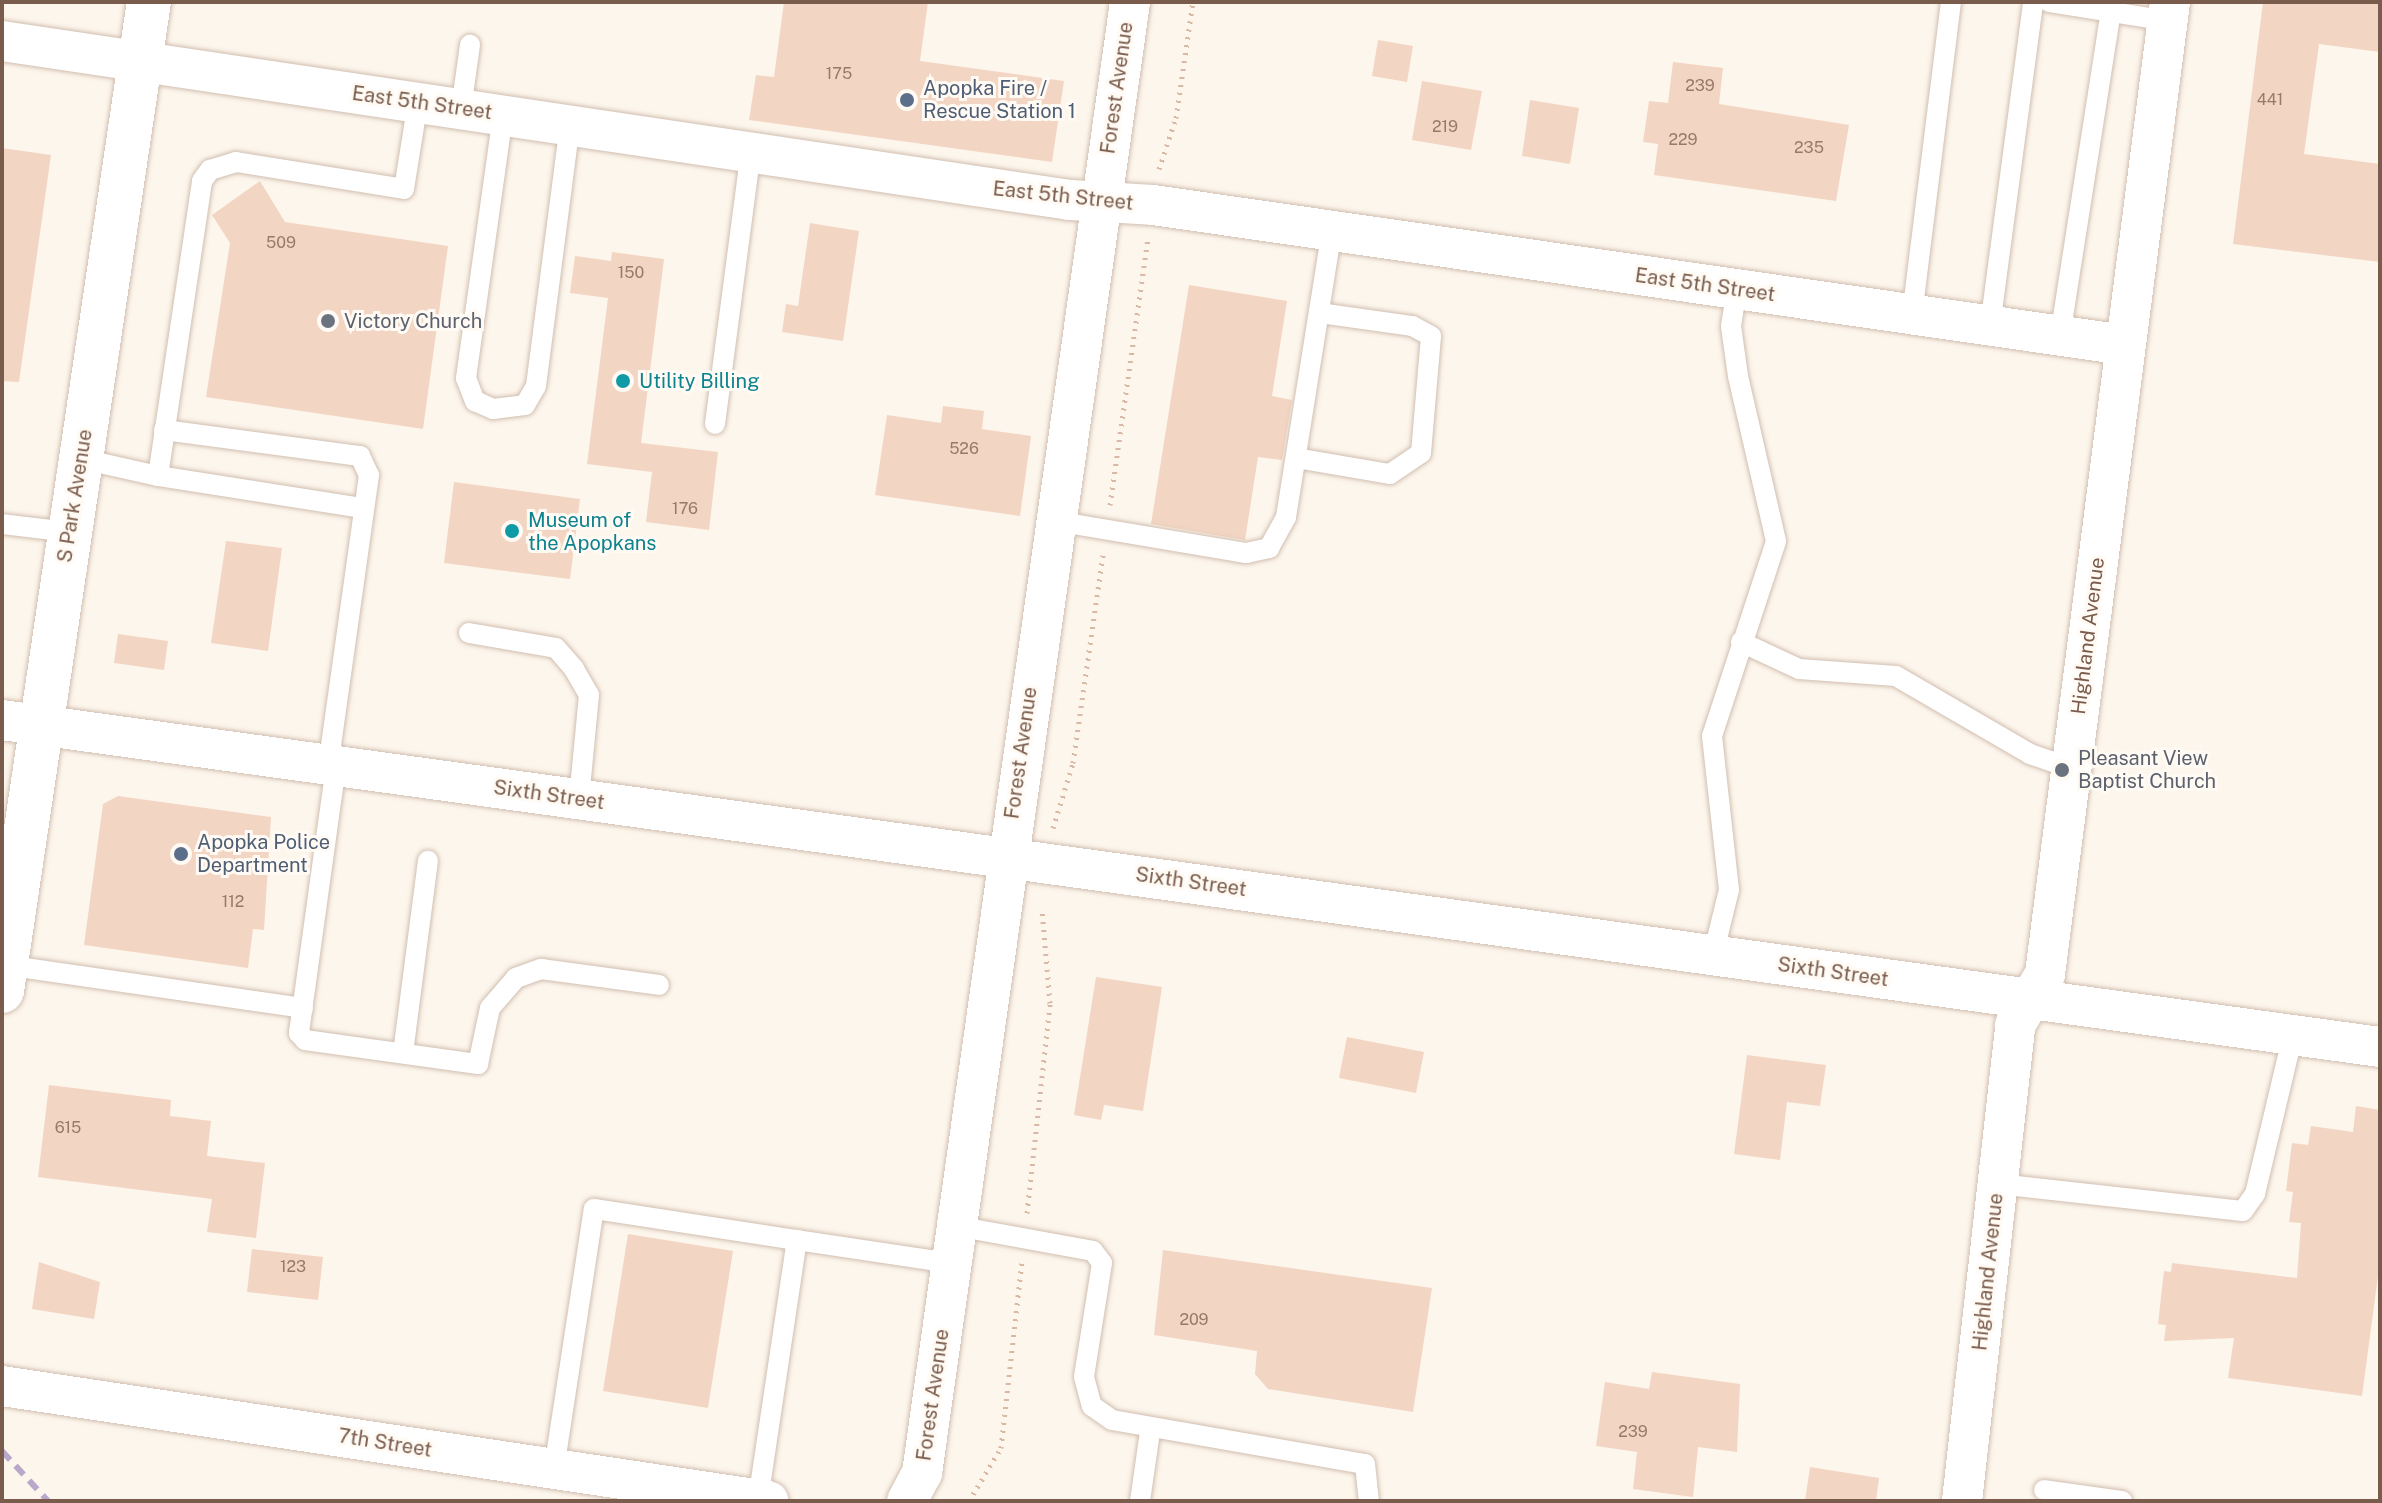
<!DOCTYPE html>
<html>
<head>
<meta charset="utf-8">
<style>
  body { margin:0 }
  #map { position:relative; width:2382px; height:1503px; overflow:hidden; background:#fdf6ec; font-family:"Public Sans",sans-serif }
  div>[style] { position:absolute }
  .building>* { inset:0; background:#f3d5c3 }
  .path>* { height:5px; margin-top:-2.5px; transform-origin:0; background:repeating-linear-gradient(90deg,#d9b8a5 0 2px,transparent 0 8px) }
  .roads { filter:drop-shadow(0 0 2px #d1beb0) drop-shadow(0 0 2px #d1beb0) }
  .service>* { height:20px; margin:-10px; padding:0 10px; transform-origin:10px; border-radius:10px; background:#fff }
  .minor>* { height:40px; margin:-20px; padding:0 20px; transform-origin:20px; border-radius:20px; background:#fff }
  .secondary>* { height:44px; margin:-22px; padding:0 22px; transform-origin:22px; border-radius:22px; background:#fff }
  .rail>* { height:6px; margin-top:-3px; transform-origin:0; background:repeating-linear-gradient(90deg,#b9a8c9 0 12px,transparent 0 20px) }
  .dots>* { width:22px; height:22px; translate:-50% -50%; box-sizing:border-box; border:4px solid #fffaf3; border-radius:50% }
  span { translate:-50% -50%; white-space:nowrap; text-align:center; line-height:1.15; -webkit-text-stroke:6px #fffaf3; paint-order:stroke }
  .number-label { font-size:16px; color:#987a6a }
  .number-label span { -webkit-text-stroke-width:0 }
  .service-label { font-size:20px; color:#4e5e75 }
  .left { translate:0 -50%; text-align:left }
  .street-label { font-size:20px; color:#7a5c4d }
  .worship-label { font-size:20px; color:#5b616d }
  .culture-label { font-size:20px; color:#0d838f }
  .frame { position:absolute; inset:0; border:4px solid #7a5c4d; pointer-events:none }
</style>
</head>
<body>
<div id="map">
  <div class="building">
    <div style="clip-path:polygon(784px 2px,928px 2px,920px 61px,1064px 81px,1052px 162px,749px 120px,756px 75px,774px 77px)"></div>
    <div style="clip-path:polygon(2263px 2px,2380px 2px,2380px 52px,2319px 44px,2304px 154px,2380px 164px,2380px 262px,2233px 244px)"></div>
    <div style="clip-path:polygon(1378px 40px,1413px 46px,1407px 82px,1372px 76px)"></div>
    <div style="clip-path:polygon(1673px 62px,1723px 68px,1719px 104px,1849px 125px,1836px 201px,1654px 175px,1658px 144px,1643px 142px,1649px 101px,1668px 103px)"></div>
    <div style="clip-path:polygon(1422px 81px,1482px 91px,1471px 150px,1412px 140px)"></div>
    <div style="clip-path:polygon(1530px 100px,1579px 108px,1570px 164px,1522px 156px)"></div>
    <div style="clip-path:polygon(2px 148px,51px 155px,19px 382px,2px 381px)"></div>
    <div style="clip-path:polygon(260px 181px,285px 222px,448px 246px,423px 429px,206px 397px,230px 243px,212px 215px)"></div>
    <div style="clip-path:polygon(810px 223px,859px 231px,843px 341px,782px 332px,786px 304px,798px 306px)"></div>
    <div style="clip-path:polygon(612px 252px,664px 259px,641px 443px,718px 452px,709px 530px,646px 522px,652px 472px,587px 464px,608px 298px,570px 293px,575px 256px,611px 261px)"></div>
    <div style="clip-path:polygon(1189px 285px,1287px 301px,1272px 396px,1292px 400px,1282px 460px,1258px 457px,1245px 540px,1151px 524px)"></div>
    <div style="clip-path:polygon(943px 406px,984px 411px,982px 429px,1031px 436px,1020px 516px,875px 495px,887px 415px,941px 423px)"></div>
    <div style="clip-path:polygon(454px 482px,580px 499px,570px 579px,444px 563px)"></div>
    <div style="clip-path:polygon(226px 541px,282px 548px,268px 651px,211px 643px)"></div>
    <div style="clip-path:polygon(118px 634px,168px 641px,164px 670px,114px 663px)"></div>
    <div style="clip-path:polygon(118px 796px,271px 817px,264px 930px,253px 929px,248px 968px,84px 945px,103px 804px)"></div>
    <div style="clip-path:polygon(1096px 977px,1162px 987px,1143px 1111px,1104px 1105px,1101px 1120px,1074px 1115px)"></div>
    <div style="clip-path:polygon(1347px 1037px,1424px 1052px,1416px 1093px,1339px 1078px)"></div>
    <div style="clip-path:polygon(1747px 1055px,1826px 1065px,1820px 1106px,1787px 1102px,1780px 1160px,1734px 1154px)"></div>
    <div style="clip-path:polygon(49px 1085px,171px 1100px,170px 1116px,211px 1121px,207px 1156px,265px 1163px,256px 1238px,207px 1232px,212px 1199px,38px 1177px)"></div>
    <div style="clip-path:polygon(2356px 1106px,2380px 1110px,2380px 1261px,2362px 1396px,2228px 1378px,2234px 1338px,2164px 1341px,2166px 1325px,2158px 1324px,2164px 1271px,2171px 1272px,2172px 1263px,2297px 1278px,2301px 1223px,2289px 1222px,2293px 1192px,2286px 1191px,2292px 1143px,2308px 1145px,2311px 1126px,2353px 1132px)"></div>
    <div style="clip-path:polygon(628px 1234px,733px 1251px,708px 1408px,603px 1391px)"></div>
    <div style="clip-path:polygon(252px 1249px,323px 1257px,318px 1300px,247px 1292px)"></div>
    <div style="clip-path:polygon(1163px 1250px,1432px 1288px,1413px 1412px,1268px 1389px,1255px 1374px,1257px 1351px,1154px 1335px)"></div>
    <div style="clip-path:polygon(39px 1262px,100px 1282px,94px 1319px,32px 1309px)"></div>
    <div style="clip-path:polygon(1652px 1372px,1740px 1384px,1737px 1452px,1698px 1447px,1693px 1497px,1633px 1489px,1637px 1452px,1596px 1446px,1605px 1382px,1649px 1389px)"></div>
    <div style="clip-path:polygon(1810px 1467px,1879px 1478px,1876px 1501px,1805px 1501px)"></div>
  </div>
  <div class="path">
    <div style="left:1159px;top:169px;width:54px;rotate:-71.6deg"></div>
    <div style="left:1176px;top:118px;width:117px;rotate:-81.7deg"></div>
    <div style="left:1110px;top:505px;width:270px;rotate:-81.9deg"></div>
    <div style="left:1053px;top:828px;width:68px;rotate:-72.9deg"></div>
    <div style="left:1073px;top:763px;width:210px;rotate:-81.8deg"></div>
    <div style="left:1027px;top:1213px;width:211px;rotate:-83.7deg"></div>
    <div style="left:1050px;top:1003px;width:94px;rotate:-94.9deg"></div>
    <div style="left:969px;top:1501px;width:62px;rotate:-58.9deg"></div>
    <div style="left:1001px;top:1448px;width:187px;rotate:-83.6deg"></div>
  </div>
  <div class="roads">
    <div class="service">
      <div style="left:2049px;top:2px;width:121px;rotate:9.1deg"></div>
      <div style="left:461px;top:109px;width:65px;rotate:-82deg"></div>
      <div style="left:503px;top:115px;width:266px;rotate:98deg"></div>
      <div style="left:466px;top:378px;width:25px;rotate:69deg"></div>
      <div style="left:475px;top:401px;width:20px;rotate:24deg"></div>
      <div style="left:493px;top:409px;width:32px;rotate:-7deg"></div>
      <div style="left:525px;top:405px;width:22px;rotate:-60deg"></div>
      <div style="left:536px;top:386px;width:263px;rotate:-82.6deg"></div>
      <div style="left:1912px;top:315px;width:315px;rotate:-82.9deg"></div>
      <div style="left:1990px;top:326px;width:327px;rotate:-82.4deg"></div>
      <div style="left:2060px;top:336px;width:328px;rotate:-81.1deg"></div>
      <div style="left:715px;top:424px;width:274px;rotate:-82.5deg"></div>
      <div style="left:164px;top:430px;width:198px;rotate:7.6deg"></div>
      <div style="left:360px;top:456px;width:21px;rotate:65deg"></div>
      <div style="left:369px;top:475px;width:293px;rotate:98deg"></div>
      <div style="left:1296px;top:458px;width:95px;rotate:9.7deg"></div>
      <div style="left:1390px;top:474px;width:37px;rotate:-34deg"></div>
      <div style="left:1421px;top:453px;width:117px;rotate:-85.1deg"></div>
      <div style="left:1431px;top:336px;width:21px;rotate:-152deg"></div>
      <div style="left:1412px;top:326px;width:93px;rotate:-172deg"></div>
      <div style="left:82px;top:459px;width:78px;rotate:12.6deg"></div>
      <div style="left:158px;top:476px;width:298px;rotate:-81.5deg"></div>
      <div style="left:202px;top:181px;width:14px;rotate:-54deg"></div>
      <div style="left:210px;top:170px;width:27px;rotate:-17deg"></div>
      <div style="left:236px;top:162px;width:170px;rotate:9.1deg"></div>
      <div style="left:404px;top:189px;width:88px;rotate:-80.9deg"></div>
      <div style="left:158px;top:476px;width:207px;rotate:8.9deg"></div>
      <div style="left:1055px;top:521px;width:194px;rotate:9.5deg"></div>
      <div style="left:1246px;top:553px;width:24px;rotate:-12deg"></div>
      <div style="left:1269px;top:548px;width:35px;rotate:-61deg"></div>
      <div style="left:1286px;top:517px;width:290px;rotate:-80.9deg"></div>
      <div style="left:2px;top:524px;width:67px;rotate:6.8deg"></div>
      <div style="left:469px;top:633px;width:88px;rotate:9.8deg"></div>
      <div style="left:556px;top:648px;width:28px;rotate:49deg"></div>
      <div style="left:574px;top:669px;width:30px;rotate:60deg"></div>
      <div style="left:589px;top:695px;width:104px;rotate:95.5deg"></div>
      <div style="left:1741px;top:642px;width:64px;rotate:25deg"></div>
      <div style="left:1799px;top:669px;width:97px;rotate:4.1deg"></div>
      <div style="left:1896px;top:676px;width:155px;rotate:30.2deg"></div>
      <div style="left:2030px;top:754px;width:43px;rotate:18.9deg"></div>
      <div style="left:336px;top:766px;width:270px;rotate:97.9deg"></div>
      <div style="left:299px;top:1033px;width:9px;rotate:49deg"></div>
      <div style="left:305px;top:1040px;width:175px;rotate:7.9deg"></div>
      <div style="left:478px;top:1064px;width:57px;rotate:-77.9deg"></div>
      <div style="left:490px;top:1008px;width:40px;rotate:-49deg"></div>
      <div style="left:516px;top:978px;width:27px;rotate:-20deg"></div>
      <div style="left:541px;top:969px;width:119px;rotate:7.7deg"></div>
      <div style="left:1713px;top:955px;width:67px;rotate:-76.2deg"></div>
      <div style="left:1729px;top:890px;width:155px;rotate:-96.3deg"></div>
      <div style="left:1712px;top:736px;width:205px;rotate:-71.8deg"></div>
      <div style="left:1776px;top:541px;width:169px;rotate:-103deg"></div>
      <div style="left:1738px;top:376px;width:50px;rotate:-98deg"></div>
      <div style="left:1731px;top:326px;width:37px;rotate:-81deg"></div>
      <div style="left:5px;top:965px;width:301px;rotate:8.2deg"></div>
      <div style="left:403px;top:1053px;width:194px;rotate:-82.6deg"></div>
      <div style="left:1998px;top:1184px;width:246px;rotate:6.3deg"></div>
      <div style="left:2243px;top:1211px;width:21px;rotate:-55deg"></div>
      <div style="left:2255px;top:1194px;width:163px;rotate:-76.6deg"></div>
      <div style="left:956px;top:1226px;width:139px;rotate:10.3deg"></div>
      <div style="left:1093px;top:1251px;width:15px;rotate:53deg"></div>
      <div style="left:1102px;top:1263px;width:115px;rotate:99deg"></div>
      <div style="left:1084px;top:1377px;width:30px;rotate:75deg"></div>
      <div style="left:1092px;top:1406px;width:24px;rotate:35deg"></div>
      <div style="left:1112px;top:1420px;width:257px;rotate:9.9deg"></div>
      <div style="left:1365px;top:1464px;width:37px;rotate:84deg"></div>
      <div style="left:554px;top:1469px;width:263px;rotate:-81.3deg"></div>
      <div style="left:594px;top:1209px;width:205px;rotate:8.7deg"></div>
      <div style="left:2044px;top:1490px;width:79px;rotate:8deg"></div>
      <div style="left:758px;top:1500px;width:263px;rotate:-81.5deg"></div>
      <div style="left:797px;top:1240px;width:156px;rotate:8.5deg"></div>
      <div style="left:1140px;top:1501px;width:70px;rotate:-81.8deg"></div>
    </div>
    <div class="minor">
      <div style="left:2px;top:41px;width:1080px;rotate:8.47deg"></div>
      <div style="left:1070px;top:200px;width:83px;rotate:3.4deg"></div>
      <div style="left:1153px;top:205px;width:982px;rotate:8.2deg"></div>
      <div style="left:2px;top:720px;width:2400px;rotate:7.83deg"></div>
      <div style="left:2px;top:1386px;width:775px;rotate:8.54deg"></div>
      <div style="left:907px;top:1501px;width:32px;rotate:-62deg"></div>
      <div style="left:922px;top:1473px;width:1486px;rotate:-81.95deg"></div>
      <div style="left:1962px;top:1501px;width:479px;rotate:-83.6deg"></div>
      <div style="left:2015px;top:1025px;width:59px;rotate:-59.5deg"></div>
      <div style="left:2045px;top:974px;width:980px;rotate:-82.67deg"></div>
    </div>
    <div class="secondary">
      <div style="left:2px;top:991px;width:1000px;rotate:-81.55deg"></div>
    </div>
  </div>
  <div class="rail">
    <div style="left:2px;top:1451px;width:68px;rotate:47.4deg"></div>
  </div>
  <div class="dots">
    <div style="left:907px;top:100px;background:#5c6f8a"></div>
    <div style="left:328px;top:321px;background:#6b7280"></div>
    <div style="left:623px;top:381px;background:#0f9aa8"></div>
    <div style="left:512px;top:531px;background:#0f9aa8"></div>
    <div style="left:2062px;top:770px;background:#6b7280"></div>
    <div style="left:181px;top:854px;background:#5c6f8a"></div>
  </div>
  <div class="number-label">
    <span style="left:839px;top:74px">175</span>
    <span style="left:1700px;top:86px">239</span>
    <span style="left:2270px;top:100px">441</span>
    <span style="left:1445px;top:127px">219</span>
    <span style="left:1683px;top:140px">229</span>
    <span style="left:1809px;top:148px">235</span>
    <span style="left:281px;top:243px">509</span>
    <span style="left:631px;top:273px">150</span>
    <span style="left:964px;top:449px">526</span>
    <span style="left:685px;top:509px">176</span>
    <span style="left:233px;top:902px">112</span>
    <span style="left:68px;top:1128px">615</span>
    <span style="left:293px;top:1267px">123</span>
    <span style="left:1194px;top:1320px">209</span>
    <span style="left:1633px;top:1432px">239</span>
  </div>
  <div class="service-label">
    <span class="left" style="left:923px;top:100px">Apopka Fire /<br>Rescue Station 1</span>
    <span class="left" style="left:197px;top:854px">Apopka Police<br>Department</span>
  </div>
  <div class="street-label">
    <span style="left:1117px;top:88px;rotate:-82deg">Forest Avenue</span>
    <span style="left:422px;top:103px;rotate:8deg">East 5th Street</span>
    <span style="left:1063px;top:196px;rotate:6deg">East 5th Street</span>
    <span style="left:1705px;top:285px;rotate:8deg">East 5th Street</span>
    <span style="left:75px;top:496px;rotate:-81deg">S Park Avenue</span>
    <span style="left:2088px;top:636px;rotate:-83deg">Highland Avenue</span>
    <span style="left:1021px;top:753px;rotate:-82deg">Forest Avenue</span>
    <span style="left:549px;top:795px;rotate:8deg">Sixth Street</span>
    <span style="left:1191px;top:882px;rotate:8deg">Sixth Street</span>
    <span style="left:1833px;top:972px;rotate:8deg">Sixth Street</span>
    <span style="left:1988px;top:1272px;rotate:-84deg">Highland Avenue</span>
    <span style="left:933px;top:1395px;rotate:-82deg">Forest Avenue</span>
    <span style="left:385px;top:1443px;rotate:9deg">7th Street</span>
  </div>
  <div class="worship-label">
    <span class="left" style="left:344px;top:321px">Victory Church</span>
    <span class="left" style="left:2078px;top:770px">Pleasant View<br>Baptist Church</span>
  </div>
  <div class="culture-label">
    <span class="left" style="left:639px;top:381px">Utility Billing</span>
    <span class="left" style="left:528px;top:532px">Museum of<br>the Apopkans</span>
  </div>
  <div class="frame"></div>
</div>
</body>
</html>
